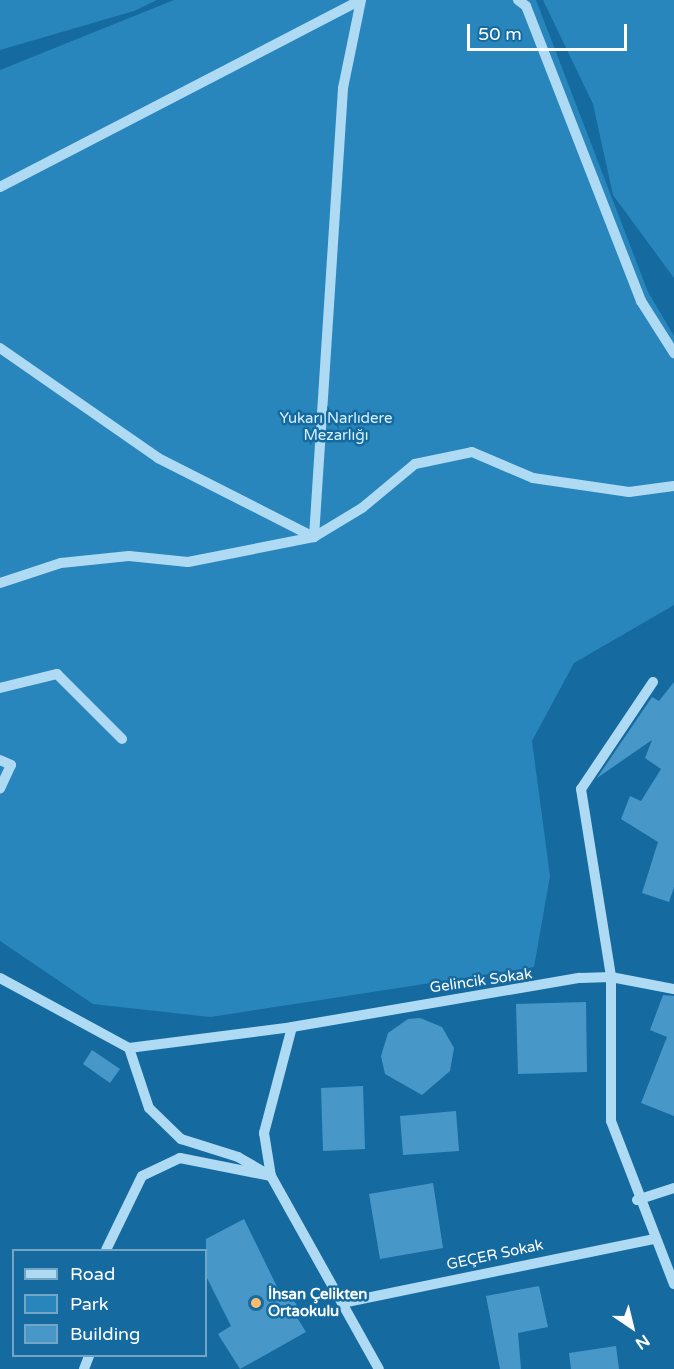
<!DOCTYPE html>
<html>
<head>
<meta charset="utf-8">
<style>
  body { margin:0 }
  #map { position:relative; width:674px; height:1369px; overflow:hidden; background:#156a9f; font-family:"Varela Round",sans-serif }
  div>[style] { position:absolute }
  .green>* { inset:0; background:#2986bc }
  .building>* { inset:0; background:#4798c8 }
  .minor>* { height:10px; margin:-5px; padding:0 5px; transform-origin:5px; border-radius:5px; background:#aedaf3 }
  .dots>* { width:16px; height:16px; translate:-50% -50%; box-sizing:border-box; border:3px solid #156a9f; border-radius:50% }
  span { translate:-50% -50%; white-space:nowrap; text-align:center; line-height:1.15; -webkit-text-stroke:5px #156a9f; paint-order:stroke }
  .park-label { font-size:15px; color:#d6effd }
  .street-label { font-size:15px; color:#fff }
  .poi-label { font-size:15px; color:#fff; font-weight:700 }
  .left { translate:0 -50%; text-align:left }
  .legend { position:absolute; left:12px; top:1249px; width:195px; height:108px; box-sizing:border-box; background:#156a9f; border:2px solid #73a6c5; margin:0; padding:8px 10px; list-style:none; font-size:18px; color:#fff }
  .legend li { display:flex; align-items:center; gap:12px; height:30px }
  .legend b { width:30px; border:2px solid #73a6c5 }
  .north { position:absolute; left:602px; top:1297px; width:60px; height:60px; -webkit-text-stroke:4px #156a9f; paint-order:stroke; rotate:145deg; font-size:16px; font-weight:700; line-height:24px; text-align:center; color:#fff }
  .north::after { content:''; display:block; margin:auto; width:21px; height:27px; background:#fff; clip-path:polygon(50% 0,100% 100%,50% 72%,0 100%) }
  .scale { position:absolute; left:467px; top:24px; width:160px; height:27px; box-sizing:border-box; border:3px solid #fff; border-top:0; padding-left:8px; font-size:18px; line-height:21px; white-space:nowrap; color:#fff; -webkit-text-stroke:4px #156a9f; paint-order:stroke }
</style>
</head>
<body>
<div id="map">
  <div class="green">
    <div style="clip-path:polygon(0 0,157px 0,134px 11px,0 50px)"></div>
    <div style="clip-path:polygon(174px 0,536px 0,648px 292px,674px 336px,674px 605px,574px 663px,532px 741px,550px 876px,534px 967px,210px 1017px,93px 1004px,0 941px,0 70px)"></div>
    <div style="clip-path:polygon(543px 0,674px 0,674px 278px,613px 195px,593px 104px)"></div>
  </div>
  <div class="building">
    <div style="clip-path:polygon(674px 682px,674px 887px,669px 902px,642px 893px,658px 842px,621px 819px,630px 796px,641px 801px,661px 769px,645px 758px,652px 740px,597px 778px,652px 697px,659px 701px)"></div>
    <div style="clip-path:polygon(663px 995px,674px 996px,674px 1116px,641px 1103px,667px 1037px,650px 1030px)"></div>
    <div style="clip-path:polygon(586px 1002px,587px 1072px,518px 1074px,516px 1004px)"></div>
    <div style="clip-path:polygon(420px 1018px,442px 1027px,454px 1048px,450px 1071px,422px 1095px,385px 1074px,381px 1056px,388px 1033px,408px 1019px)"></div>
    <div style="clip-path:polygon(92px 1050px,120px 1069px,110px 1083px,83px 1064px)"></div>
    <div style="clip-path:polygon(363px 1086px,365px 1149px,323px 1151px,321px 1088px)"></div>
    <div style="clip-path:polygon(456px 1111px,459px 1151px,403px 1155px,400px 1116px)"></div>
    <div style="clip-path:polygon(433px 1183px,443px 1248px,380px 1259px,369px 1194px)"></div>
    <div style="clip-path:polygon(244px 1219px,281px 1295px,288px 1290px,300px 1311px,295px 1314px,306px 1332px,240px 1369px,218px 1334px,231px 1326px,206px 1276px,206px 1239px)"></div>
    <div style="clip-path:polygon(539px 1286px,548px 1327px,518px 1333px,521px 1369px,500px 1369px,486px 1296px)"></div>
    <div style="clip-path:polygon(616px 1346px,619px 1369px,571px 1369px,569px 1353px)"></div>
  </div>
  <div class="minor">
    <div style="left:518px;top:0;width:10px;rotate:37deg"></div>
    <div style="left:526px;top:6px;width:317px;rotate:68.7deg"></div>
    <div style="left:641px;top:301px;width:62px;rotate:57.6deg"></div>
    <div style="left:0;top:187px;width:406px;rotate:-27.4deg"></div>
    <div style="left:0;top:348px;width:193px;rotate:34.8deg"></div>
    <div style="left:158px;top:458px;width:175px;rotate:26.9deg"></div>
    <div style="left:314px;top:537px;width:450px;rotate:-86.3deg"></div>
    <div style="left:343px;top:88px;width:90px;rotate:-78.4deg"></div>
    <div style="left:0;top:583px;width:64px;rotate:-18.2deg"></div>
    <div style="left:61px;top:563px;width:68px;rotate:-5.9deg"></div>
    <div style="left:129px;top:556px;width:59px;rotate:5.8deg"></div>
    <div style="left:188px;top:562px;width:128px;rotate:-11.2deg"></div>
    <div style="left:314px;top:537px;width:56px;rotate:-31.1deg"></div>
    <div style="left:362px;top:508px;width:69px;rotate:-39.7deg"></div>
    <div style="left:415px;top:464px;width:58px;rotate:-11.9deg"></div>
    <div style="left:472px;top:452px;width:66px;rotate:23.1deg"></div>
    <div style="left:533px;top:478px;width:97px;rotate:8.3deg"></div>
    <div style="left:629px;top:492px;width:45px;rotate:-7.6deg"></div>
    <div style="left:653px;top:682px;width:129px;rotate:123.9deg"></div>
    <div style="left:581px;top:789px;width:190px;rotate:80.9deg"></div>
    <div style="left:611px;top:977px;width:144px;rotate:90deg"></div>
    <div style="left:611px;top:1121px;width:175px;rotate:68.9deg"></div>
    <div style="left:0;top:688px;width:59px;rotate:-13.8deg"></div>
    <div style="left:57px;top:674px;width:92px;rotate:45deg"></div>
    <div style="left:0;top:760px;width:12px;rotate:24deg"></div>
    <div style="left:11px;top:765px;width:26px;rotate:115deg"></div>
    <div style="left:0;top:978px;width:147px;rotate:28.5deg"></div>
    <div style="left:129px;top:1048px;width:164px;rotate:-7.3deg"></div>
    <div style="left:292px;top:1027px;width:292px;rotate:-9.7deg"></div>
    <div style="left:580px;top:978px;width:31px;rotate:-2deg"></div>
    <div style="left:611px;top:977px;width:64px;rotate:10.8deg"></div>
    <div style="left:292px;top:1027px;width:110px;rotate:104.8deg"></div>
    <div style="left:264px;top:1133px;width:44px;rotate:80.8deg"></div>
    <div style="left:271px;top:1176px;width:221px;rotate:60.8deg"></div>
    <div style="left:129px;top:1048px;width:63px;rotate:71.6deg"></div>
    <div style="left:149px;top:1108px;width:45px;rotate:44.1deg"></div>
    <div style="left:181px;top:1139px;width:60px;rotate:17.5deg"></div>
    <div style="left:238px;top:1157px;width:28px;rotate:30deg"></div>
    <div style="left:637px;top:1200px;width:39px;rotate:-18deg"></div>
    <div style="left:106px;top:1250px;width:82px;rotate:-64.1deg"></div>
    <div style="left:142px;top:1176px;width:42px;rotate:-25.3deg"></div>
    <div style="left:180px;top:1158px;width:93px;rotate:11.2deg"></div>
    <div style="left:342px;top:1303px;width:318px;rotate:-11.6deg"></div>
    <div style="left:84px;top:1369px;width:14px;rotate:-69deg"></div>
  </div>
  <div class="dots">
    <div style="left:256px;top:1303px;background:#ffbc70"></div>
  </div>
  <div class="park-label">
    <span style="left:336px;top:427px">Yukarı Narlıdere<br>Mezarlığı</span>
  </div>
  <div class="street-label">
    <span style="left:481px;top:981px;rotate:-8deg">Gelincik Sokak</span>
    <span style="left:495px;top:1255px;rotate:-12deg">GEÇER Sokak</span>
  </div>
  <div class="poi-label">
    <span class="left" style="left:268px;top:1303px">İhsan Çelikten<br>Ortaokulu</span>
  </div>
  <ul class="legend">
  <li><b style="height:8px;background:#aedaf3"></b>Road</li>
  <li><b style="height:16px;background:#2986bc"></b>Park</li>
  <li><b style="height:16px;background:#4798c8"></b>Building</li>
  </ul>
  <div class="north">N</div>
  <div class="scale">50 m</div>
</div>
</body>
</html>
